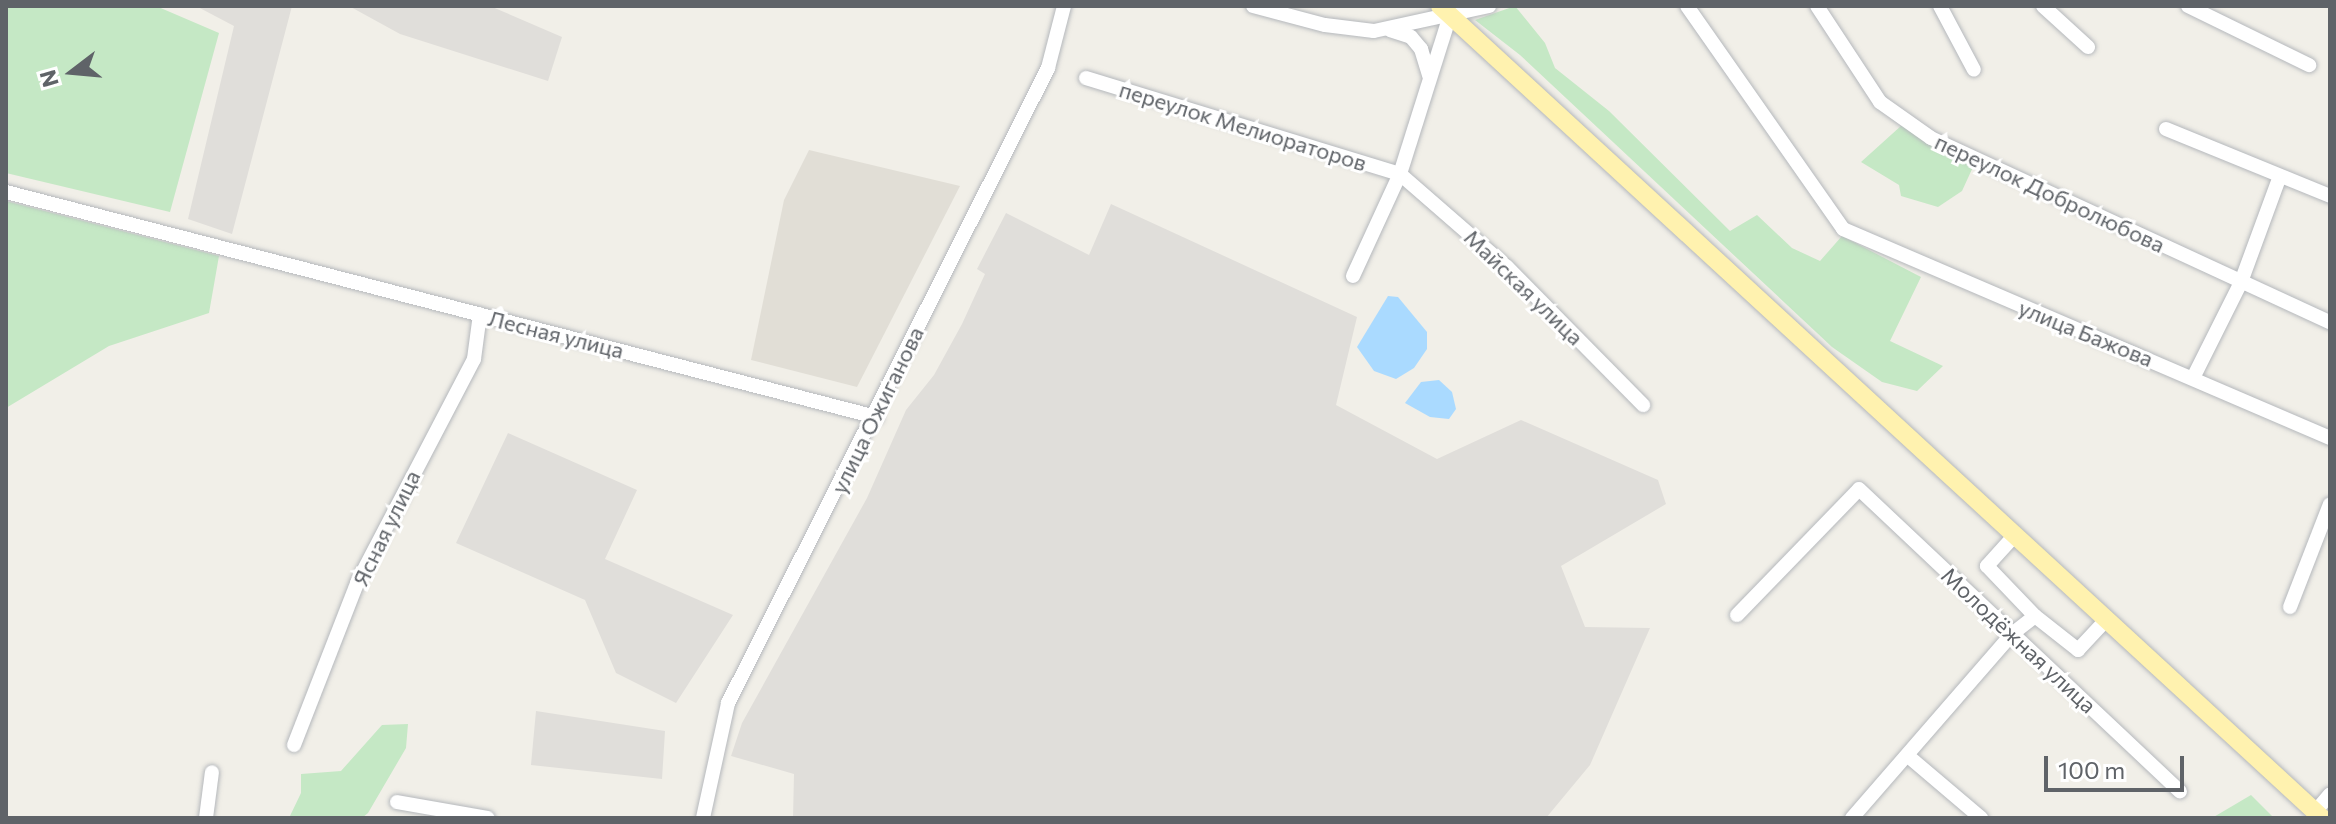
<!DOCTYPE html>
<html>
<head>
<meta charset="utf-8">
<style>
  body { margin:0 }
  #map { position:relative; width:2336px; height:824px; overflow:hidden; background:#f1efe8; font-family:Commissioner,sans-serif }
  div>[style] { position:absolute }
  .industrial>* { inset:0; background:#e0deda }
  .education>* { inset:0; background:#e1ded6 }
  .green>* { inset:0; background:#c5e8c5 }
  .water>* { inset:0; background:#aadaff }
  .roads { filter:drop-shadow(0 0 2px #b5b8bc) drop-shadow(0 0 2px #b5b8bc) }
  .minor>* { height:14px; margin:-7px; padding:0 7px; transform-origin:7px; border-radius:7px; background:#fff }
  .major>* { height:18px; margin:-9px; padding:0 9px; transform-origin:9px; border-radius:9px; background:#fff2af }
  span { translate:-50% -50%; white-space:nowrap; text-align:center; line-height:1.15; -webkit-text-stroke:6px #fff; paint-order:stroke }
  .street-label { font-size:22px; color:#5f6368 }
  .frame { position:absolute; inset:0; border:8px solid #5f6368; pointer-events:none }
  .north { position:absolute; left:32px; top:32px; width:80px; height:80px; -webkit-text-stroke:6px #fff; paint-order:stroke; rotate:254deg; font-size:22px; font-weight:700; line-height:32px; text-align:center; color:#5f6368 }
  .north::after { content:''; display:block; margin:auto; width:28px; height:36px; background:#5f6368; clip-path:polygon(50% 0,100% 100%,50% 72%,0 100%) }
  .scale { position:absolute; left:2044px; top:756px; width:140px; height:36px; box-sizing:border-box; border:4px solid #5f6368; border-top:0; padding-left:10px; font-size:24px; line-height:28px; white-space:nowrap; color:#5f6368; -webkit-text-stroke:6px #fff; paint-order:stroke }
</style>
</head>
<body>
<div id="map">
  <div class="industrial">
    <div style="clip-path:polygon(196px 6px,292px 6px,232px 234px,188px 219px,234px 26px)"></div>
    <div style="clip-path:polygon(349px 6px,490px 6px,562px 37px,548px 81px,400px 34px)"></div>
    <div style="clip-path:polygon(1111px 204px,1357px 317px,1336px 405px,1437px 459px,1521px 420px,1658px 480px,1666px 504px,1561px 566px,1585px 627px,1650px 628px,1590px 765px,1546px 818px,793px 818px,794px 774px,731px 756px,742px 723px,867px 498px,906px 410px,934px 375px,962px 324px,985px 274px,977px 269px,1006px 213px,1089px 255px)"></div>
    <div style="clip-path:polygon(508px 433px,637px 490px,605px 559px,733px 615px,676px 703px,616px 673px,585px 600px,456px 543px)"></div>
    <div style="clip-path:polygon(536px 711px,665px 731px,662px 779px,531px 765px)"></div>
  </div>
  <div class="education">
    <div style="clip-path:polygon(809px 150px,960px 186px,857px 387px,751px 360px,784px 200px)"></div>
  </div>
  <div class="green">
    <div style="clip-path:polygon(6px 6px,156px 6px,219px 33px,170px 212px,6px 173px)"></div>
    <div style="clip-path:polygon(1515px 6px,1545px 43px,1555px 68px,1609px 111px,1730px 231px,1757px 215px,1792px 248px,1820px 261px,1842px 236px,1921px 277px,1890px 341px,1943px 366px,1917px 391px,1882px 382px,1832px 347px,1520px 55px,1475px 20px)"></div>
    <div style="clip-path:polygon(1902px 125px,1973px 167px,1962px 191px,1938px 207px,1901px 196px,1899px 185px,1861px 162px)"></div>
    <div style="clip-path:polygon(6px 201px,219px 256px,209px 313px,109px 346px,6px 408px)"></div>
    <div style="clip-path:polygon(408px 724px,406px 748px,368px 813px,362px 818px,289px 818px,301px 793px,301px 774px,341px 771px,382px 725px)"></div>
    <div style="clip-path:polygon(2251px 795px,2274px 818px,2212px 818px)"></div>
  </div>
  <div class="water">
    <div style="clip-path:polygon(1388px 296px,1398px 297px,1427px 332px,1427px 349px,1414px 368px,1396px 379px,1374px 371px,1357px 347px)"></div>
    <div style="clip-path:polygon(1439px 380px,1452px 392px,1456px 409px,1449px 419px,1430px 417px,1405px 403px,1421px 382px)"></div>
  </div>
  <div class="roads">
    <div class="minor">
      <div style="left:1253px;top:6px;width:74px;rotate:14.8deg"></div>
      <div style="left:1325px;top:25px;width:49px;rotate:7deg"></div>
      <div style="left:1374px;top:31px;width:118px;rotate:-12.3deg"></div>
      <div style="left:1687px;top:6px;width:272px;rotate:55deg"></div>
      <div style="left:1843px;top:229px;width:530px;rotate:23.23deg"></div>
      <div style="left:1817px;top:6px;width:115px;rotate:56.7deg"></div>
      <div style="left:1880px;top:102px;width:62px;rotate:35.2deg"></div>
      <div style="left:1931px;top:138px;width:439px;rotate:24.8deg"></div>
      <div style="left:1940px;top:6px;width:72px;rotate:62deg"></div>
      <div style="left:2043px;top:6px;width:61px;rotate:42.3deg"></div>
      <div style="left:2188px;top:6px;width:135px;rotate:26deg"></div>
      <div style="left:1390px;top:30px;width:22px;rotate:18deg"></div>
      <div style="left:1411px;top:37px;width:16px;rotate:50deg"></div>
      <div style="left:1421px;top:49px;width:28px;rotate:73deg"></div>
      <div style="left:1086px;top:78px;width:328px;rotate:17deg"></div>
      <div style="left:1400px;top:174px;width:142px;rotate:41deg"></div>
      <div style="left:1507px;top:267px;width:194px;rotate:45.4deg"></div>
      <div style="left:2166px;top:129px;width:177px;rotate:22.2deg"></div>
      <div style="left:6px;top:192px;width:899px;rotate:14.5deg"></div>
      <div style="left:1353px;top:276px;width:112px;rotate:-65.3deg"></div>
      <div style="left:1400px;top:174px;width:167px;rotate:-72.5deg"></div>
      <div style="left:2193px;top:378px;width:107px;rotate:-63.4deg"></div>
      <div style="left:2241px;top:282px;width:113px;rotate:-69.8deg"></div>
      <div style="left:2015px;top:535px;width:42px;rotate:132.1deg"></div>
      <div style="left:1987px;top:566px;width:69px;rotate:46.2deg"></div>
      <div style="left:2035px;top:616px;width:55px;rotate:38.3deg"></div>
      <div style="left:2078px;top:650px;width:41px;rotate:-47deg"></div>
      <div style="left:2290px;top:607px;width:110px;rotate:-68.8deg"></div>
      <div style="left:1737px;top:615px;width:175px;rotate:-45.9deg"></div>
      <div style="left:1859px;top:489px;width:441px;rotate:43.3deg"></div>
      <div style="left:294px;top:745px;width:174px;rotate:-68.7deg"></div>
      <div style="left:357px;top:583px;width:253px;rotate:-62.4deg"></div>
      <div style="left:474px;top:359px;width:45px;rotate:-82.4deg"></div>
      <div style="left:1908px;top:756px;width:96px;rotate:40.3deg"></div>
      <div style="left:397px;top:802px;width:92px;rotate:10deg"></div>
      <div style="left:2315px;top:812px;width:23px;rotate:-50deg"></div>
      <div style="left:206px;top:818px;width:46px;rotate:-82.6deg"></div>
      <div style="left:703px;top:818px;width:118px;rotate:-77.7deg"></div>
      <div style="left:728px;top:703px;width:711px;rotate:-63.25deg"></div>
      <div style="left:1048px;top:68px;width:64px;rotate:-75.5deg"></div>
      <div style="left:1852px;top:818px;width:244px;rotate:-49deg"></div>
      <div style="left:2012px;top:634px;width:29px;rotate:-38deg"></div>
    </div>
    <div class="major">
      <div style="left:1440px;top:6px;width:1199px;rotate:42.63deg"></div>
    </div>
  </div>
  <div class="street-label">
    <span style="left:1243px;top:126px;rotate:17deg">переулок Мелиораторов</span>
    <span style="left:2050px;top:193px;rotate:25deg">переулок Добролюбова</span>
    <span style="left:1524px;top:287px;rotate:44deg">Майская улица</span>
    <span style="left:2086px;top:333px;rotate:22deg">улица Бажова</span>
    <span style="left:556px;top:334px;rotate:14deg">Лесная улица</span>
    <span style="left:877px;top:410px;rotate:-64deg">улица Ожиганова</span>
    <span style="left:386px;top:528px;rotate:-64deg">Ясная улица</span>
    <span style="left:2019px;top:640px;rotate:43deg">Молодёжная улица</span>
  </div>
  <div class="frame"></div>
  <div class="north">N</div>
  <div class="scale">100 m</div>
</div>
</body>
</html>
